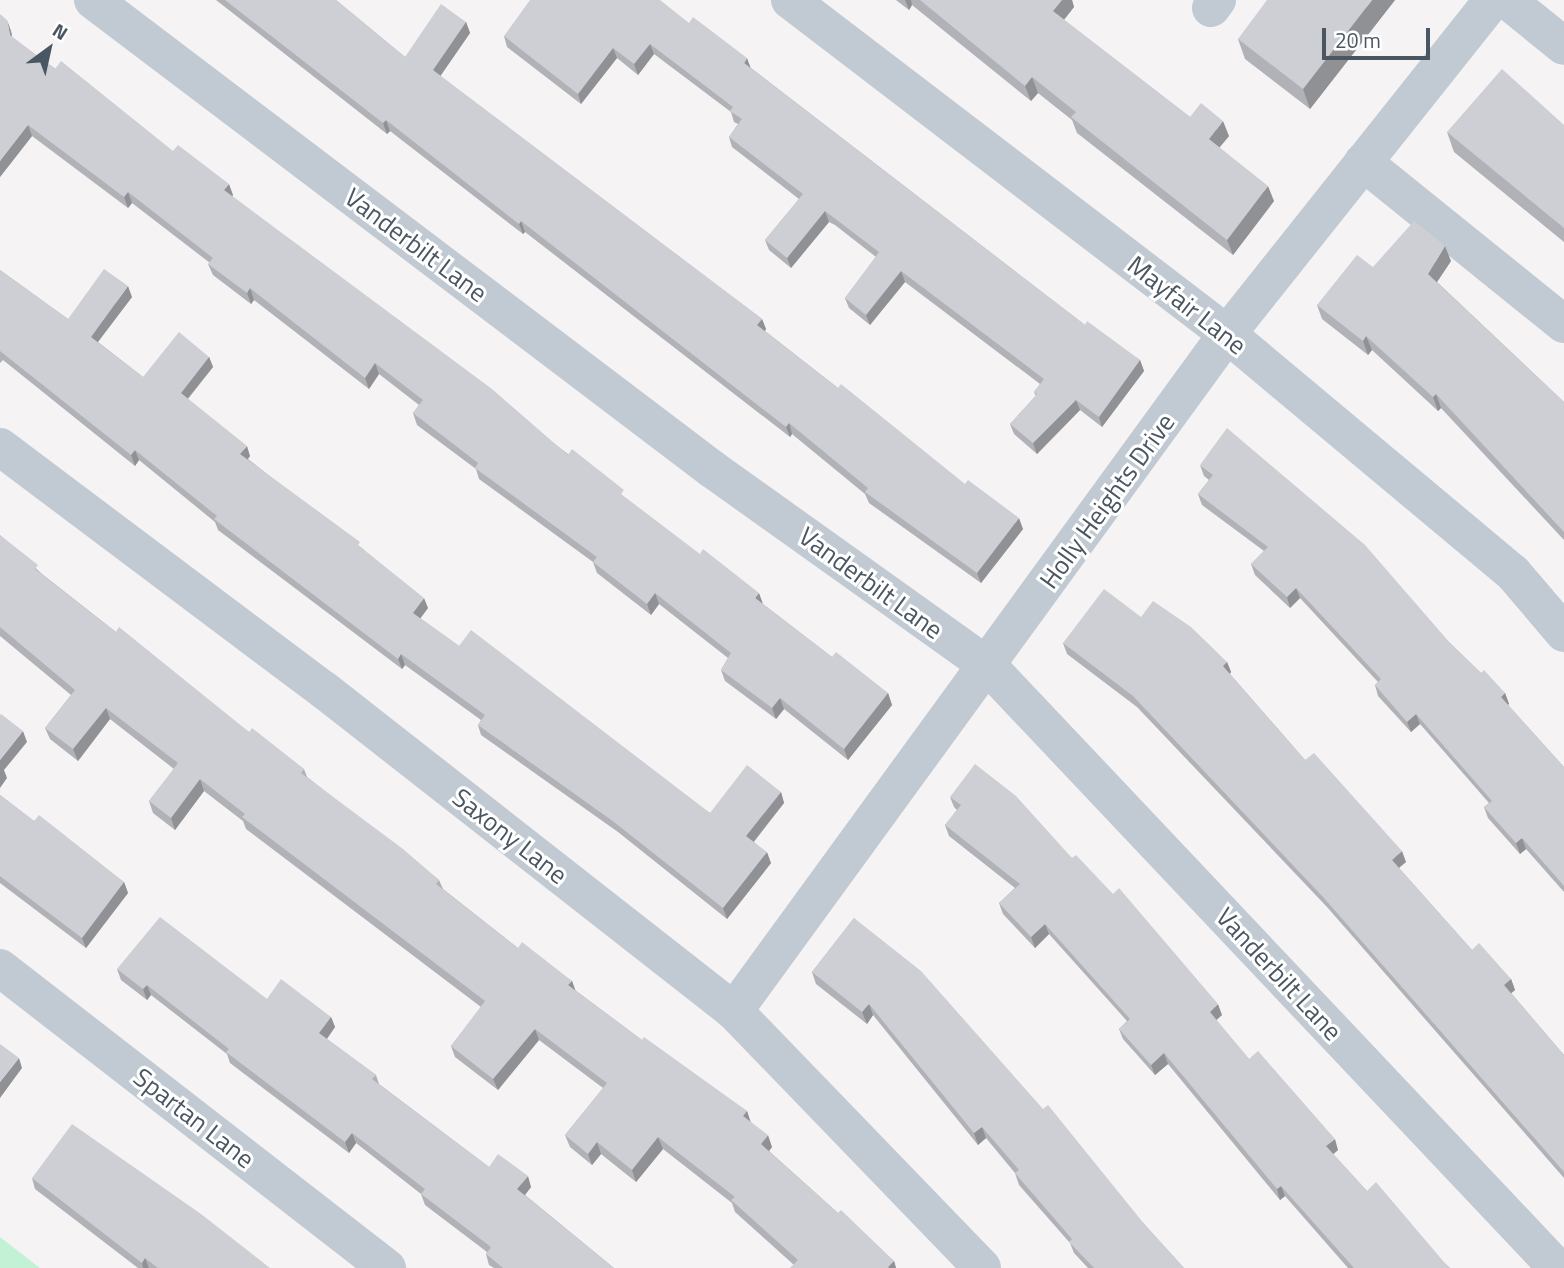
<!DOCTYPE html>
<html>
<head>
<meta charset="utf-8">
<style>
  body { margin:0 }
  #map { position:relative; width:1564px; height:1268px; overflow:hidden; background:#f5f3f3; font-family:"Titillium Web",sans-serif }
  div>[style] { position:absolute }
  .green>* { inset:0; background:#c3f1d5 }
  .minor>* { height:38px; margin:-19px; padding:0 19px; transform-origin:19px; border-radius:19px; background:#c1cad2 }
  .wall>* { inset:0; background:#b0b2b7 }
  .shaded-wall>* { inset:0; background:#909195 }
  .building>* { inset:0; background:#cdcfd5 }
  span { translate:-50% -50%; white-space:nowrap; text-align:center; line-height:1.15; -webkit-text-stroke:6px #fff; paint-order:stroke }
  .street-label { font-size:26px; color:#4a5661 }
  .north { position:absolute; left:14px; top:14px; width:70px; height:70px; -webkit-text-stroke:5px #fff; paint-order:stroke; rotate:33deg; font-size:19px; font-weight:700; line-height:28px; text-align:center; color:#4a5661 }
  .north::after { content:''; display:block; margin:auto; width:24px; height:32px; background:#4a5661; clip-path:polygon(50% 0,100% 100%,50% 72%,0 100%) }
  .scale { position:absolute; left:1322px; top:28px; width:108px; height:32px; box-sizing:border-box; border:4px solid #4a5661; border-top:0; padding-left:9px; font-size:21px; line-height:24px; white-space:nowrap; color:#4a5661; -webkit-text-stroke:5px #fff; paint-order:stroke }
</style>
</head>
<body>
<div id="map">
  <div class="green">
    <div style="clip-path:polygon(0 1237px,40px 1268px,0 1268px)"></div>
  </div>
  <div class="minor">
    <div style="left:93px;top:0;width:777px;rotate:37.15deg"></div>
    <div style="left:712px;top:469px;width:339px;rotate:35.5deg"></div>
    <div style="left:988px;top:666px;width:828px;rotate:46.61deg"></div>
    <div style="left:790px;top:0;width:550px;rotate:37.39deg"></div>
    <div style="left:1227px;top:334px;width:373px;rotate:39.9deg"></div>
    <div style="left:1513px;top:573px;width:79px;rotate:49.6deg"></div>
    <div style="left:1507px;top:0;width:73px;rotate:38.9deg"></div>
    <div style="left:1211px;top:8px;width:10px;rotate:-53deg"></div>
    <div style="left:1363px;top:162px;width:258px;rotate:38.9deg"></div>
    <div style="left:0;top:447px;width:405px;rotate:36.9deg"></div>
    <div style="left:324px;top:690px;width:521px;rotate:38.06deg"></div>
    <div style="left:734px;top:1011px;width:357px;rotate:46deg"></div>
    <div style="left:0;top:968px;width:490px;rotate:37.8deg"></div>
    <div style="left:734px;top:1011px;width:837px;rotate:-53.94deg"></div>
    <div style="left:1227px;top:334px;width:427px;rotate:-51.5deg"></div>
  </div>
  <div class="wall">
    <div style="clip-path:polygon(216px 0,336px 0,405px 57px,466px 22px,470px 33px,440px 76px,762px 319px,766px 329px,765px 331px,838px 388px,1023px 529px,981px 583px,869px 503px,865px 494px,792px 434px,790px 437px,525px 232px,523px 234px,390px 131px,387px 134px)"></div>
    <div style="clip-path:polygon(896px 0,1072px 0,1074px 7px,1064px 20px,1190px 117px,1229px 136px,1219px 148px,1274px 201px,1233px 255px,1077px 133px,1072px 120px,1038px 93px,1031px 101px,912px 5px,909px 10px)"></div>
    <div style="clip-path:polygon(1395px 0,1310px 109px,1245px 59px,1238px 39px)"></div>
    <div style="clip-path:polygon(689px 23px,751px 68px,1085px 325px,1140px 360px,1144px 371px,1102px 427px,1080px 410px,1037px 454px,1014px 434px,1010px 424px,1036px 396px,1034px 392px,1040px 384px,905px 282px,870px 325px,849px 308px,845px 298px,876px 257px,835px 225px,829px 222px,791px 268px,769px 250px,765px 240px,799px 199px,732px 147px,729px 137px,738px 124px,734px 122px,731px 112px,654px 54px,638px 75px,617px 58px,581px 104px,507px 47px,504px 36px)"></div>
    <div style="clip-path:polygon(11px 31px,12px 38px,233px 195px,232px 196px,832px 657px,888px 693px,892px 705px,848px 760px,784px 709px,776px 719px,725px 681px,721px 670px,728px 658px,659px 604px,651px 615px,597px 573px,593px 562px,479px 479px,476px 469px,417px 425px,413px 413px,419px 405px,379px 374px,369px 389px,254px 300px,251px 304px,213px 275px,208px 264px,210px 263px,132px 203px,128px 208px,32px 136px,0 177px)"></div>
    <div style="clip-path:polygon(1564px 125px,1564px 242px,1454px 152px,1447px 132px)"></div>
    <div style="clip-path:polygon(1451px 261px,1437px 282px,1564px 402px,1564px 540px,1441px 408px,1438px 411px,1372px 350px,1368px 355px,1322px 319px,1317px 305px,1373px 267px)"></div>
    <div style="clip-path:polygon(0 270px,68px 319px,132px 297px,98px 342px,143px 377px,209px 357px,213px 367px,188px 399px,250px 456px,248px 459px,363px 549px,428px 608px,420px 618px,459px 646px,710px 813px,781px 792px,784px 803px,754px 842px,771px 863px,727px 919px,618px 832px,481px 735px,478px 725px,481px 720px,405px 665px,402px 669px,218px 530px,215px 522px,139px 460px,135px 466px,3px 360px,0 363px)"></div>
    <div style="clip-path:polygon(1200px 465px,1450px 643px,1481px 673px,1505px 693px,1509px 704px,1508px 705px,1564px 767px,1564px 892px,1526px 849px,1520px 854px,1488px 818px,1484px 807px,1489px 803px,1420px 724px,1411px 732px,1378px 696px,1375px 685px,1378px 682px,1300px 598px,1290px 608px,1255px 575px,1251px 564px,1264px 551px,1202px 505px,1198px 494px,1209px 480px,1204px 476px)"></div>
    <div style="clip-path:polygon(0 535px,42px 574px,116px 632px,249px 732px,304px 769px,307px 777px,439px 880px,443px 889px,518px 948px,572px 981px,575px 990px,642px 1040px,747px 1111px,750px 1121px,772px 1147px,769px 1151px,838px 1213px,894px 1261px,896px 1268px,790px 1268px,794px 1265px,735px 1212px,732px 1203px,663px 1149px,636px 1182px,601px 1154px,592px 1165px,570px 1147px,565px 1135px,603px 1088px,539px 1040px,498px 1090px,455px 1057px,451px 1046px,481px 1007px,246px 829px,243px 821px,204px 791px,175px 830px,153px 813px,149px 801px,174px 769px,110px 719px,78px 761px,50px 739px,45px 728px,71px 695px,0 636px)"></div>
    <div style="clip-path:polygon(1141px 617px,1227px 662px,1231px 672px,1230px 674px,1305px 760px,1406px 862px,1399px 868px,1472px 950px,1511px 979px,1515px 990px,1511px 993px,1564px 1055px,1564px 1178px,1327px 907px,1137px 707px,1067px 654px,1063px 643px)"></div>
    <div style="clip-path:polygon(0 795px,34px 821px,124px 882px,128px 893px,86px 948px,0 883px)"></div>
    <div style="clip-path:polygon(950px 797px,1072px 858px,1222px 1015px,1216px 1020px,1249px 1059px,1338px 1150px,1333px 1154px,1367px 1191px,1450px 1268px,1348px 1268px,1285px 1196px,1280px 1200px,1168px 1064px,1155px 1075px,1123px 1039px,1119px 1029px,1127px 1021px,1049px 934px,1035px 948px,1003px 914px,999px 903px,1015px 888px,949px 836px,945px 825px,957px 810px,954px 807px)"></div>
    <div style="clip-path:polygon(854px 918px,1145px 1225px,1184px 1268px,1088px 1268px,1074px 1253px,1070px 1243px,1019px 1185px,1015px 1173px,986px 1138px,978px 1145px,873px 1015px,867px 1024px,816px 984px,812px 972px)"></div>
    <div style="clip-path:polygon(117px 969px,267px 999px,331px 1017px,335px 1027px,327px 1039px,376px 1075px,379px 1084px,489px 1167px,531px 1187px,525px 1195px,614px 1268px,494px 1268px,489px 1265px,486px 1254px,487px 1252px,425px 1205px,421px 1194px,356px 1143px,349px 1153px,230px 1063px,227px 1054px,151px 995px,147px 1000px,121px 980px)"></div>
    <div style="clip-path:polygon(32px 1178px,270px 1268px,138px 1268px,35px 1189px)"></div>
  </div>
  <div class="shaded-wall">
    <div style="clip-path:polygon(905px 0,911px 0,912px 5px,909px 10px)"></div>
    <div style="clip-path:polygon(1062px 0,1072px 0,1074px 7px,1058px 27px,1053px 11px)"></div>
    <div style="clip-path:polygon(1372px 0,1395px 0,1310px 109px,1303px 89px)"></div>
    <div style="clip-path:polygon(7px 20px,11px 31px,14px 47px,10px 35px)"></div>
    <div style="clip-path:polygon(466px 22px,470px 33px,437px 81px,433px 70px)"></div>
    <div style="clip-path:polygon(650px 44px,654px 54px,638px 75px,634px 64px)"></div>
    <div style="clip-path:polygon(613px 48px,617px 58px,581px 104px,578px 94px)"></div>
    <div style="clip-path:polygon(747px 58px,751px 69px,744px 63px)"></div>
    <div style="clip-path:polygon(1032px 77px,1038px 93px,1031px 101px,1025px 86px)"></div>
    <div style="clip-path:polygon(386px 120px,390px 131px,387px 134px,383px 123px)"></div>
    <div style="clip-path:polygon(1223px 121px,1229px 136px,1214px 154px,1209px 139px)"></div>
    <div style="clip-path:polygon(28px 125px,32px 136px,0 177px,0 161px)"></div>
    <div style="clip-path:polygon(229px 184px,233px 195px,228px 201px,224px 190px)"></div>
    <div style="clip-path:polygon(1268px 186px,1274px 201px,1233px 255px,1227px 240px)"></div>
    <div style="clip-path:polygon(128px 192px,132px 203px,128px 208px,124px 197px)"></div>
    <div style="clip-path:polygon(825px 211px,829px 222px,791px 268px,787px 258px)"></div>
    <div style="clip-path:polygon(521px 221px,525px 232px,523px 234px,519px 224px)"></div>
    <div style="clip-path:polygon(1445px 246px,1451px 261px,1433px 288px,1428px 274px)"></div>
    <div style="clip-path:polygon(901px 271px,905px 282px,870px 325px,866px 315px)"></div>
    <div style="clip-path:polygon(128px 286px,132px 297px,94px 347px,91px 337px)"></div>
    <div style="clip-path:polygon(250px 288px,254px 300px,251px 304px,247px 293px)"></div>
    <div style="clip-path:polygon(762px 319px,766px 329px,761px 336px,757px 325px)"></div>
    <div style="clip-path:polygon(1366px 336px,1372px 350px,1368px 355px,1363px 341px)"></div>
    <div style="clip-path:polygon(209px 357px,213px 367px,184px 403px,181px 393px)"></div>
    <div style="clip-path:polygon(1140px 360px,1144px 371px,1102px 427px,1099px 417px)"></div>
    <div style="clip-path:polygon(375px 363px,379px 374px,369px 389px,365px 378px)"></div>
    <div style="clip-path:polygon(1436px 394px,1441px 408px,1438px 411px,1433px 397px)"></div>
    <div style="clip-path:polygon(1076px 400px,1080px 410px,1037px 454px,1033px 443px)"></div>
    <div style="clip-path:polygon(789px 423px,792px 434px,790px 437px,786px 427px)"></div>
    <div style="clip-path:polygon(247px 446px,250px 456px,244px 464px,240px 454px)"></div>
    <div style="clip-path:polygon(135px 450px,139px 460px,135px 466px,131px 455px)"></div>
    <div style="clip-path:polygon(1019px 518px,1023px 529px,981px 583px,977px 573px)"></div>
    <div style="clip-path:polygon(1296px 588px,1300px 598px,1290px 608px,1287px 597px)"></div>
    <div style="clip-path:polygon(655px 593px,659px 604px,651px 615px,647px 604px)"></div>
    <div style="clip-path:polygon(759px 593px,763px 604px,755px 598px)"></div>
    <div style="clip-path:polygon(424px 598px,428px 608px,417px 623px,413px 613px)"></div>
    <div style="clip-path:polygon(401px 654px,405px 665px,402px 669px,398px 659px)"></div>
    <div style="clip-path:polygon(1227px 662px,1231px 672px,1227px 677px,1223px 666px)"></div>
    <div style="clip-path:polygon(888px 693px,892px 705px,848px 760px,844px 749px)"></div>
    <div style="clip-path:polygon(1505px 693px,1509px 704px,1505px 707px,1501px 697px)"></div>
    <div style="clip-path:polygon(780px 698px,784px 709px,776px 719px,772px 708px)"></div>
    <div style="clip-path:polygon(106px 708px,110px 719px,78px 761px,73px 749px)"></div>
    <div style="clip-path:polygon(1416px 714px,1420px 724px,1411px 732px,1407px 722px)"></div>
    <div style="clip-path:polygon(23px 731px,27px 742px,4px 770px,7px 778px,0 788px,0 760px)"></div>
    <div style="clip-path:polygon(200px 779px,204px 791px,175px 830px,171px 818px)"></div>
    <div style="clip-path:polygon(781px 792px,784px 803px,750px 846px,746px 836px)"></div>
    <div style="clip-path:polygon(1522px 838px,1526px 849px,1520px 854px,1516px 843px)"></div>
    <div style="clip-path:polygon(1402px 851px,1406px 862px,1396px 870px,1392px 860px)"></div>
    <div style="clip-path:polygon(767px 852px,771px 863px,727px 919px,723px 908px)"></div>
    <div style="clip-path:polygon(124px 882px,128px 893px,86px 948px,82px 938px)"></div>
    <div style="clip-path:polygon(1045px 924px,1049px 934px,1035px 948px,1031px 937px)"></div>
    <div style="clip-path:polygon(1511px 979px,1515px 990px,1508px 996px,1504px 985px)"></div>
    <div style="clip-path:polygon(572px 981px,576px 992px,568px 985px)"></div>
    <div style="clip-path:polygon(147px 985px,151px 995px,147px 1000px,143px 989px)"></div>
    <div style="clip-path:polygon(869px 1004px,873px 1015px,867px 1024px,862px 1012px)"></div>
    <div style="clip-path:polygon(1218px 1004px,1222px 1015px,1213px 1023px,1210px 1012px)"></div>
    <div style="clip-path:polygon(331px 1017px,335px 1027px,323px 1044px,319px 1033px)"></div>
    <div style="clip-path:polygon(535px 1029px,539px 1040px,498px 1090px,493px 1079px)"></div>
    <div style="clip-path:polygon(1164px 1053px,1168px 1064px,1155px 1075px,1151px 1065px)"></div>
    <div style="clip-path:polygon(19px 1058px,22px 1068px,0 1098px,0 1082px)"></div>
    <div style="clip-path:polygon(747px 1111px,751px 1123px,743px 1116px)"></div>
    <div style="clip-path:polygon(982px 1127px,986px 1138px,978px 1145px,974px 1133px)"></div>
    <div style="clip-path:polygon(352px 1133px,356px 1143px,349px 1153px,345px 1142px)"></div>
    <div style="clip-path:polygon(768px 1135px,772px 1147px,765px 1156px,761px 1144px)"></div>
    <div style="clip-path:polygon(658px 1137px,663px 1149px,636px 1182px,632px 1170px)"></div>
    <div style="clip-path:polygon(1335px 1139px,1338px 1150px,1330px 1157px,1326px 1146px)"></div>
    <div style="clip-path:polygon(597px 1142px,601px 1154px,592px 1165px,588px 1154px)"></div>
    <div style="clip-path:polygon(528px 1176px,531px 1187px,521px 1200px,517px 1189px)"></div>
    <div style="clip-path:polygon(1281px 1186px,1285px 1196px,1280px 1200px,1277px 1189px)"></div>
    <div style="clip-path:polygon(145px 1258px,149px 1268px,143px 1268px,142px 1263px)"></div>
    <div style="clip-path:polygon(894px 1261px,896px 1268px,888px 1268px,888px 1267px)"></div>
  </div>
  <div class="building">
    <div style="clip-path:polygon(225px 0,336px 0,405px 57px,441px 4px,466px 22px,433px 70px,762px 319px,757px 325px,838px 388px,841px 384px,965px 484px,968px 480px,1019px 518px,977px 573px,865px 492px,868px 488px,789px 423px,786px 427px,521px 221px,519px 224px,386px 120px,383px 123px)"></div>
    <div style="clip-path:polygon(530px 0,660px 0,689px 23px,693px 17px,747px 58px,744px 63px,1085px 325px,1087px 321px,1140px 360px,1099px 417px,1076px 400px,1033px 443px,1010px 424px,1037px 394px,1034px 392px,1044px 379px,901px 271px,866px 315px,845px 298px,879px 252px,825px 211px,787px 258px,765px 240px,803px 194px,729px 137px,742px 119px,730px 111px,733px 107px,650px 44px,634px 64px,613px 48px,578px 94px,504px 36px)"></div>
    <div style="clip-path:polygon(920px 0,1062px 0,1053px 11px,1190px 117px,1201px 103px,1223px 121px,1209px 139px,1268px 186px,1227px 240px,1071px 117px,1076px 112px,1032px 77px,1025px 86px)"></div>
    <div style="clip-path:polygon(1267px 0,1372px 0,1303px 89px,1238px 39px)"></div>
    <div style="clip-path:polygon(0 14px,7px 20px,10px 35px,55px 69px,61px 61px,173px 151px,178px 145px,229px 184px,224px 190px,492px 389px,568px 455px,572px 449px,624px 490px,621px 494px,700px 554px,703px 549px,759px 593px,755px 598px,832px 657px,836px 652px,888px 693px,844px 749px,780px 698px,772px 708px,721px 670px,731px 653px,655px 593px,647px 604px,593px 562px,597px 557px,475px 468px,478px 463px,413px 413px,423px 400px,375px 363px,365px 378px,250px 288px,247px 293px,208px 264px,213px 258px,128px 192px,124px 197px,28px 125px,0 161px)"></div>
    <div style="clip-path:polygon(1502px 69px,1564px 125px,1564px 228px,1447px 132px)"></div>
    <div style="clip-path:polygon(1414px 221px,1445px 246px,1428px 274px,1564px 402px,1564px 532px,1436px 394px,1433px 397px,1366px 336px,1363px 341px,1317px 305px,1357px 255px,1373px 267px)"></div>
    <div style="clip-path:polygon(104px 269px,128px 286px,91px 337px,143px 377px,179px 332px,209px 357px,181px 393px,247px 446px,240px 454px,360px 542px,358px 545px,424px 598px,413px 613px,459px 646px,471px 630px,710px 813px,747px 765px,781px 792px,746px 836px,767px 852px,723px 908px,614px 822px,478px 725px,485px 715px,401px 654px,398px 659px,214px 519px,217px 516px,135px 450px,131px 455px,0 351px,0 270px,68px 319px)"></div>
    <div style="clip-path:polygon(1227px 428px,1365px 545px,1450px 643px,1481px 673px,1484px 670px,1505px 693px,1501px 697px,1564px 767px,1564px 886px,1522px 838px,1516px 843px,1484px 807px,1492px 801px,1416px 714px,1407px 722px,1375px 685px,1381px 679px,1296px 588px,1287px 597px,1251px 564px,1268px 547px,1198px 494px,1213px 475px,1200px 465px)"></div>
    <div style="clip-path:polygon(0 535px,38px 565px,35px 569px,116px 632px,119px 627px,249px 732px,252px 728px,304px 769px,301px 773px,403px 849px,439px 880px,436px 884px,518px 948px,522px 942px,572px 981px,568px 985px,642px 1040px,644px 1037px,747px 1111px,743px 1116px,768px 1135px,761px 1144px,838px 1213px,841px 1210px,894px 1261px,888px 1267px,889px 1268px,790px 1268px,798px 1260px,731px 1200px,735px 1197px,658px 1137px,632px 1170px,597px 1142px,588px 1154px,565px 1135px,607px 1083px,535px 1029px,493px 1079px,451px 1046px,485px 1001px,242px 817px,245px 814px,200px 779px,171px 818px,149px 801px,178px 763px,106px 708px,73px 749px,45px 728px,75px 690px,0 627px)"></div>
    <div style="clip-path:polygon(1104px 589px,1141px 617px,1153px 601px,1191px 627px,1227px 662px,1223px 666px,1305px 760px,1314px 753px,1402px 851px,1392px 860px,1472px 950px,1479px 943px,1511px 979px,1504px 985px,1564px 1055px,1564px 1172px,1323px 897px,1133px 696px,1063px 643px)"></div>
    <div style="clip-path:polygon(1px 714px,23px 731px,0 760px,0 715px)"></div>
    <div style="clip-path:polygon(975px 764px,1016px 796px,1072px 858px,1076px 855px,1113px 894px,1119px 888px,1218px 1004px,1210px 1012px,1249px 1059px,1258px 1051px,1335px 1139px,1326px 1146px,1367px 1191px,1376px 1182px,1449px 1268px,1354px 1268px,1281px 1186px,1277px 1189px,1164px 1053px,1151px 1065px,1119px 1029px,1130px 1019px,1045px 924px,1031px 937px,999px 903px,1020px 884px,945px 825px,961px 805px,950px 797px)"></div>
    <div style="clip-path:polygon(0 795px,34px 821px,39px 815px,124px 882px,82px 938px,0 876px)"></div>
    <div style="clip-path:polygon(160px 917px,267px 999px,281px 979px,331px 1017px,319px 1033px,376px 1075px,372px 1079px,489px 1167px,498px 1154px,528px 1176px,517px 1189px,614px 1268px,503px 1268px,486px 1254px,491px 1247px,421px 1194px,425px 1189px,352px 1133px,345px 1142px,226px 1052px,229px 1049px,147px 985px,143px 989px,117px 969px)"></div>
    <div style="clip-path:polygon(854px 918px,921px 971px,1043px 1109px,1048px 1105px,1145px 1225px,1184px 1268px,1094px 1268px,1069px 1242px,1072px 1239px,1015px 1173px,1019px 1170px,982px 1127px,974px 1133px,869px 1004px,862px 1012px,812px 972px)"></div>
    <div style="clip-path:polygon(0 1044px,19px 1058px,0 1082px)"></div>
    <div style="clip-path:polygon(72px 1124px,201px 1214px,270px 1268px,158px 1268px,145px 1258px,142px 1263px,32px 1178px)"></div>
  </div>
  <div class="street-label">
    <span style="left:416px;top:245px;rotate:37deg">Vanderbilt Lane</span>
    <span style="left:1187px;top:305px;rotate:38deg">Mayfair Lane</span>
    <span style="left:1107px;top:501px;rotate:-54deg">Holly Heights Drive</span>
    <span style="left:871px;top:583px;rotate:36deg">Vanderbilt Lane</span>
    <span style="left:510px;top:836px;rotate:38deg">Saxony Lane</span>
    <span style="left:1279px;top:974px;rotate:47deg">Vanderbilt Lane</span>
    <span style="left:194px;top:1118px;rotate:38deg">Spartan Lane</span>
  </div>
  <div class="north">N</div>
  <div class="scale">20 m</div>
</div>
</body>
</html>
